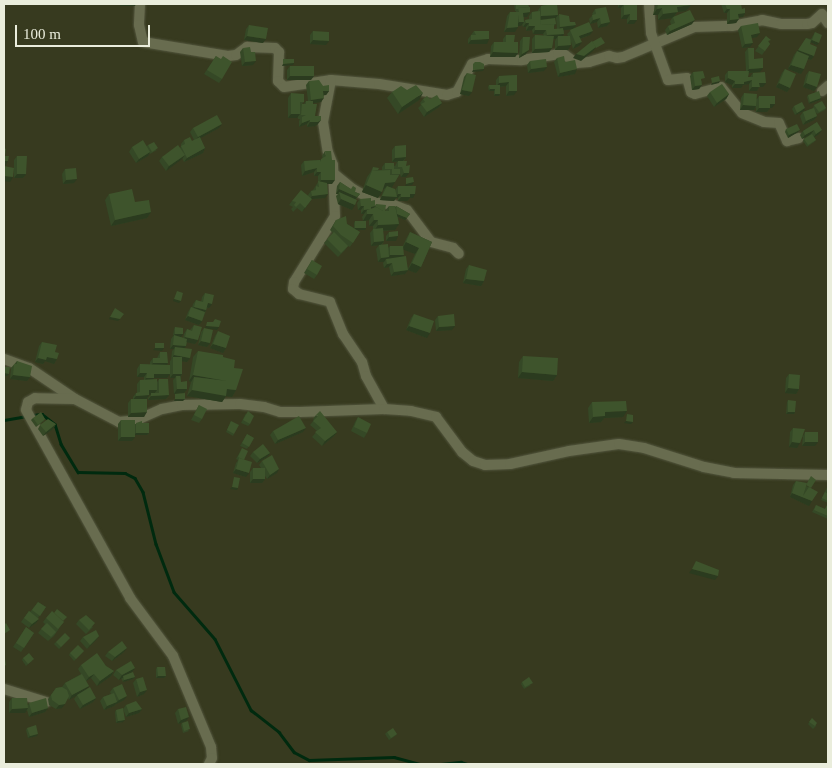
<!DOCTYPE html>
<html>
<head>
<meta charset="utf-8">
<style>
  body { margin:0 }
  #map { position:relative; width:832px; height:768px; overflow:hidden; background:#373a1f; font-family:"Times New Roman",serif }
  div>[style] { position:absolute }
  .stream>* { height:2.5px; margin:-1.25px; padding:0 1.25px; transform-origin:1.25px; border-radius:1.25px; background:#002a0f }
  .roads { filter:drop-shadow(0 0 1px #53563e) drop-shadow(0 0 1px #53563e) }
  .minor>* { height:10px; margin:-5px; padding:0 5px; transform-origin:5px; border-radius:5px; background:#686c4f }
  .wall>* { inset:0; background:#354826 }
  .shaded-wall>* { inset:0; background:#2b3b1f }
  .building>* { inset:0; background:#3e542c }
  span { translate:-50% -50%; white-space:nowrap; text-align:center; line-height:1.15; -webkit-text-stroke:4px #373a1f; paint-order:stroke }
  .frame { position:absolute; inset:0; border:5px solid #eaeddc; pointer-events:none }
  .scale { position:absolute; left:15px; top:25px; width:135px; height:22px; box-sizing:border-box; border:2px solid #eaeddc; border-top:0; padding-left:6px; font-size:15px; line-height:18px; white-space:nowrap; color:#eaeddc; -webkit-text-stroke:4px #373a1f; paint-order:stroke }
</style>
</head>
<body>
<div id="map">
  <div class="stream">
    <div style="left:32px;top:415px;width:10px;rotate:-6deg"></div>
    <div style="left:42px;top:414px;width:16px;rotate:38deg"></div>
    <div style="left:55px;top:424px;width:21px;rotate:73deg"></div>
    <div style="left:61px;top:444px;width:33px;rotate:59deg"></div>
    <div style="left:78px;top:472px;width:47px;rotate:1.2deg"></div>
    <div style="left:125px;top:473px;width:11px;rotate:27deg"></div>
    <div style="left:135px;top:478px;width:16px;rotate:60deg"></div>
    <div style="left:143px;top:492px;width:54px;rotate:76deg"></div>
    <div style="left:156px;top:544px;width:51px;rotate:69.4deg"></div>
    <div style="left:174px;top:592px;width:62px;rotate:48.9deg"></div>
    <div style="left:215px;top:639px;width:80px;rotate:63.1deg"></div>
    <div style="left:251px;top:710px;width:36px;rotate:38deg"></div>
    <div style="left:279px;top:732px;width:25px;rotate:53deg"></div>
    <div style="left:294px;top:752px;width:17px;rotate:28deg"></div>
    <div style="left:309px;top:760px;width:85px;rotate:-2deg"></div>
    <div style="left:394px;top:757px;width:28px;rotate:15deg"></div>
    <div style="left:4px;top:420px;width:23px;rotate:-10deg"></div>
    <div style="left:441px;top:764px;width:20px;rotate:-6deg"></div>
    <div style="left:461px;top:762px;width:6px;rotate:18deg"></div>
  </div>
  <div class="roads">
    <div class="minor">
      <div style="left:140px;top:4px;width:21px;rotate:93deg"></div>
      <div style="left:139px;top:25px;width:17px;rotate:77deg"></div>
      <div style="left:143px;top:42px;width:86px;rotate:9.4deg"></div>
      <div style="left:228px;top:56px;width:8px;rotate:-7deg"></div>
      <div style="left:236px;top:55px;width:14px;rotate:-36deg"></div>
      <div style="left:247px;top:47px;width:28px;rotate:2deg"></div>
      <div style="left:275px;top:48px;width:6px;rotate:45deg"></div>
      <div style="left:279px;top:52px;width:29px;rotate:92deg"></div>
      <div style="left:278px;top:81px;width:8px;rotate:45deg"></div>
      <div style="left:284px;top:87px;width:48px;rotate:-8.5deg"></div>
      <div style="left:331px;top:80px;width:48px;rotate:4.8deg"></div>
      <div style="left:379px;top:84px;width:69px;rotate:9.2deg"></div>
      <div style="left:447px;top:95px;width:10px;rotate:-17deg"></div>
      <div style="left:457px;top:92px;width:32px;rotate:-62deg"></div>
      <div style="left:472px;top:64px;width:17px;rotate:-17deg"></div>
      <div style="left:488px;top:59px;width:34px;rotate:2deg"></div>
      <div style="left:522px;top:60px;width:36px;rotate:-9deg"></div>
      <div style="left:558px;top:54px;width:7px;rotate:8deg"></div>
      <div style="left:565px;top:55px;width:14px;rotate:36deg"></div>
      <div style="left:576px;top:63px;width:13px;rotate:-4deg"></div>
      <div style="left:589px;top:62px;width:21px;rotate:-17deg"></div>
      <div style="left:609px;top:56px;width:8px;rotate:14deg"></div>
      <div style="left:617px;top:58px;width:6px;rotate:-9deg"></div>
      <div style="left:623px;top:57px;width:77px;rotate:-22.9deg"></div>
      <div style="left:694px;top:27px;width:38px;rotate:-2deg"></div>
      <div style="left:732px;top:26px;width:31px;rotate:-11deg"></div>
      <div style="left:762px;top:20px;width:19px;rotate:12deg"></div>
      <div style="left:781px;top:24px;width:26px"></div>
      <div style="left:807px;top:24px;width:5px;rotate:-11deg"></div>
      <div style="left:812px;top:23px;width:13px;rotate:-42deg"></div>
      <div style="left:822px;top:14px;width:11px;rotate:56deg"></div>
      <div style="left:649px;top:4px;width:29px;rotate:86deg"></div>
      <div style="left:651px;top:33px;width:50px;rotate:70.1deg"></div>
      <div style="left:668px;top:80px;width:19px;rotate:-6deg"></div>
      <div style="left:687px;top:78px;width:15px;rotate:74deg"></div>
      <div style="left:691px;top:92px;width:4px;rotate:27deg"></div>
      <div style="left:695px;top:94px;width:27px;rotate:-15deg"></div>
      <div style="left:721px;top:87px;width:33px;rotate:51deg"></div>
      <div style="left:742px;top:113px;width:24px;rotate:22deg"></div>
      <div style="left:764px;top:122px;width:15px;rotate:4deg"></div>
      <div style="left:779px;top:123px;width:20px;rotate:66deg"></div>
      <div style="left:787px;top:141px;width:12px;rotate:-14deg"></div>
      <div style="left:331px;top:80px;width:43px;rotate:100.8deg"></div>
      <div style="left:323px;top:122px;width:30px;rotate:81deg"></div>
      <div style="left:328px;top:152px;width:14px;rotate:69deg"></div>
      <div style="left:333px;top:165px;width:51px;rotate:87.8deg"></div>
      <div style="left:335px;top:216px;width:78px;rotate:121.8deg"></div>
      <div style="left:294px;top:282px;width:7px;rotate:98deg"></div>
      <div style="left:293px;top:289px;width:8px;rotate:40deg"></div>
      <div style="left:299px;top:294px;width:32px;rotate:14deg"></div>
      <div style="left:330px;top:302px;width:35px;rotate:68deg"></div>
      <div style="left:343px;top:334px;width:34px;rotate:56deg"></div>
      <div style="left:362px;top:362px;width:15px;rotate:74deg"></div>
      <div style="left:366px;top:376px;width:38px;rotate:61deg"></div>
      <div style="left:822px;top:91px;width:8px;rotate:-40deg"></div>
      <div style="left:333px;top:173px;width:26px;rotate:39deg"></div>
      <div style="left:353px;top:189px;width:29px;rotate:29deg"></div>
      <div style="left:378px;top:203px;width:13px;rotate:4deg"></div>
      <div style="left:391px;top:204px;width:17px;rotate:21deg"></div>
      <div style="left:407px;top:210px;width:40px;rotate:53deg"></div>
      <div style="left:431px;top:242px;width:23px;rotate:15deg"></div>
      <div style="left:453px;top:248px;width:8px;rotate:45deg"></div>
      <div style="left:4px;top:359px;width:27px;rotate:20deg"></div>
      <div style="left:29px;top:368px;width:55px;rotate:34deg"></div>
      <div style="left:75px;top:399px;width:50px;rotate:27.6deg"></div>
      <div style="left:119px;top:422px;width:18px;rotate:-6deg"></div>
      <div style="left:137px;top:420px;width:27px;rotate:-24deg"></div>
      <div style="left:162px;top:409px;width:20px;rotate:-11deg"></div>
      <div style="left:182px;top:405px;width:58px;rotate:-1deg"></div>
      <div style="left:240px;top:404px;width:24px;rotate:7deg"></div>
      <div style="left:264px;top:407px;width:17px;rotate:17deg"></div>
      <div style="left:280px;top:412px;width:20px"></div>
      <div style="left:300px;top:412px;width:84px;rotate:-2deg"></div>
      <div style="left:384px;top:409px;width:27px;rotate:4deg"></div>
      <div style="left:411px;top:411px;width:26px;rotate:13deg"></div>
      <div style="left:436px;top:417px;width:44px;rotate:53.4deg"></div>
      <div style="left:462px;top:452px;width:14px;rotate:39deg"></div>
      <div style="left:473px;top:461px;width:13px;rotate:18deg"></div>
      <div style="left:485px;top:465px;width:25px;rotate:-2deg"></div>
      <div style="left:510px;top:464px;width:60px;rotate:-12.4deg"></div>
      <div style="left:569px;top:451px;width:50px;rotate:-8deg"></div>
      <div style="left:619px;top:444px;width:25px;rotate:9deg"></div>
      <div style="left:644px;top:448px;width:63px;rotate:17.6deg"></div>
      <div style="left:704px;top:467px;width:31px;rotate:11deg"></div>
      <div style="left:734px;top:473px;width:94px;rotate:1.2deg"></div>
      <div style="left:74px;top:399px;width:39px;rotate:-179deg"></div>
      <div style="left:35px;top:398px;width:8px;rotate:150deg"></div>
      <div style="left:28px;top:402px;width:8px;rotate:104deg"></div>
      <div style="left:26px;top:410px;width:215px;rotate:61deg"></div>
      <div style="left:130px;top:598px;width:72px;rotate:53.4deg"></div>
      <div style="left:173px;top:656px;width:99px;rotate:67.3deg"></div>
      <div style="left:211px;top:747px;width:11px;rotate:85deg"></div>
      <div style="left:212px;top:758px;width:7px;rotate:117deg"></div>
      <div style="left:4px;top:689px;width:44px;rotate:17.2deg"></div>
    </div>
  </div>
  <div class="wall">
    <div style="clip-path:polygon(evenodd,514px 4px,528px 4px,530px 12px,527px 17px,524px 17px,524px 22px,525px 20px,529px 19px,529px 16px,532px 12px,538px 11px,538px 10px,541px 6px,544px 5px,545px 4px,557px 4px,558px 15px,570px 22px,576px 25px,573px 29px,590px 23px,589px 19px,593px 15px,592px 14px,595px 9px,610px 22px,607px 26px,598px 28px,597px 22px,590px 24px,590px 35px,580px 39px,579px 46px,573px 49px,571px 42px,568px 50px,555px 50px,555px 41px,556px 39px,553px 39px,552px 48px,549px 52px,532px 53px,532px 39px,535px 35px,544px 36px,543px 34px,533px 34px,532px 30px,526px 31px,526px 27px,523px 27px,522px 24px,521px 26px,518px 26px,515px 32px,504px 32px,507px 16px,510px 12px,516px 12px,516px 11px,515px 11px,514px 4px,556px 18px,557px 29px,554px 29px,554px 26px,556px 24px,555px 19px,556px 18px,514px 4px,572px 29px,567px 34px,568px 36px,562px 36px,564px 34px,564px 30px,572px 29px)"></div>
    <div style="clip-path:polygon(618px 4px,637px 4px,634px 24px,627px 24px,627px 19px,621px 19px,621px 8px,618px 8px)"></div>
    <div style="clip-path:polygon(656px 4px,691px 4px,691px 5px,686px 11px,677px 12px,674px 17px,692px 24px,667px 35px,665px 30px,668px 26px,671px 25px,670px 21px,672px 18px,658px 20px,658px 15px,653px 15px,655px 6px)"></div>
    <div style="clip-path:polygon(721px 4px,740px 4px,739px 5px,745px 13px,743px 17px,739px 17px,736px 23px,727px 24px,727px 13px,724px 13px)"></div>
    <div style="clip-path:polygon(249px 25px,263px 43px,244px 40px,246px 29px)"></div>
    <div style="clip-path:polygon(741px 26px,757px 37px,752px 38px,750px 47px,742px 48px,738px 30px)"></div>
    <div style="clip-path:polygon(313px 31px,326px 45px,310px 44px,310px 35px)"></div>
    <div style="clip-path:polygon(474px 31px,487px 44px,468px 44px,468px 39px)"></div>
    <div style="clip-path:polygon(815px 32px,817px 45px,811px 42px,810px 44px,814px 56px,811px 60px,808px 59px,801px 74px,788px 69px,794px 55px,797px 51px,798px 51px,806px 38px,811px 39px)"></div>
    <div style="clip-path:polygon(506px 35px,514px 42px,518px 53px,515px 57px,490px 57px,491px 46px,494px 42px,503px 42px,503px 39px)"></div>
    <div style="clip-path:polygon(766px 36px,770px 44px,762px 55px,755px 51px)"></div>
    <div style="clip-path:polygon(523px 37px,526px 54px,519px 58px,520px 41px)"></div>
    <div style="clip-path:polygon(243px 48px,253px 65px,242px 66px,240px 52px)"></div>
    <div style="clip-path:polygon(748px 48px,754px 59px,760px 72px,749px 73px,748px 77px,750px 77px,753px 73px,763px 87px,759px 87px,757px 91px,749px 91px,749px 84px,743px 85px,741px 88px,732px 88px,732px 85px,725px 82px,725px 75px,728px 71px,746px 71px,745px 52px)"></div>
    <div style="clip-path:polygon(216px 56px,222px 79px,219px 83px,204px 74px)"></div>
    <div style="clip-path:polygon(557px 58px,565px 62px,575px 74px,558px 77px,554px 62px)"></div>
    <div style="clip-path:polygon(530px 61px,544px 71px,528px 73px,527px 65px)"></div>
    <div style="clip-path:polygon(290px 66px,311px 80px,287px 80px,287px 70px)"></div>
    <div style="clip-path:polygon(785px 69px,790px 88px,787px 92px,776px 87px,782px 73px)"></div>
    <div style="clip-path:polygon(809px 71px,817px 87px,814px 91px,803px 87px,806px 75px)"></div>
    <div style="clip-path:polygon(693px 72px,702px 82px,699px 89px,692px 90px,690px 76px)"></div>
    <div style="clip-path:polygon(467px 73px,469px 96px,460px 94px,464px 77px)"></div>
    <div style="clip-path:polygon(517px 75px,514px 95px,506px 96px,506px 86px,500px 87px,500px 94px,499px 96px,494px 96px,494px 91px,489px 91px,488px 87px,489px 85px,496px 85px,496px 80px,499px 76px)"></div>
    <div style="clip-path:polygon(309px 81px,323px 86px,329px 91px,326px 95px,324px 95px,321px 102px,313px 103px,315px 116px,318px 124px,315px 126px,307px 127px,307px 124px,299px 127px,299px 121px,300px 119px,298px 119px,298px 116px,297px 118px,288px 118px,288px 98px,291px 93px,304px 102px,302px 104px,304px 104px,306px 101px,308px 101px,306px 85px)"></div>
    <div style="clip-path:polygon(407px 90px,419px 100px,398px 114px,387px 98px,392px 92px)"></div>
    <div style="clip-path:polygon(710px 92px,729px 94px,726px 99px,714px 107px,707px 96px)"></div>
    <div style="clip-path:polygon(744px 93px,757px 99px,759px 96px,772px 108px,770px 108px,767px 112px,756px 112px,756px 107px,754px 110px,740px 110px,741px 98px)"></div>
    <div style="clip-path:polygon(808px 95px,821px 98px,820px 100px,809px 104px,807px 97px)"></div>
    <div style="clip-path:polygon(423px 99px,430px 99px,442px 103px,439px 107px,424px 117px,418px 108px,421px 105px,420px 103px)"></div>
    <div style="clip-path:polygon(814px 105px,826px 108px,825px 110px,817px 114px,815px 111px,817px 116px,814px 120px,803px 125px,800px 116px,803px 112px,813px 108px)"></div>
    <div style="clip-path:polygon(794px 106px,804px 111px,795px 115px,792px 109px)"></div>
    <div style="clip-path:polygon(817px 122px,819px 134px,814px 137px,816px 140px,814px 142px,807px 147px,803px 141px,804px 139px,811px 134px,802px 139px,800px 135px,803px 131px)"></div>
    <div style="clip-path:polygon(193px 128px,219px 128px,200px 138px,205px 148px,203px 153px,184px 162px,182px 158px,166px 171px,159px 161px,162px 157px,180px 148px,181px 146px,181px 144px,184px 140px,192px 141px,194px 140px,190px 132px)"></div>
    <div style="clip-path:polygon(786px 129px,798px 132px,788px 138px,785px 132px)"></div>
    <div style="clip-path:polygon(148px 145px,157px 150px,150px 154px,150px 153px,148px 156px,136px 163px,129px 152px,132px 147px,147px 146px)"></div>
    <div style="clip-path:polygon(395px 146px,406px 157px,404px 161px,406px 166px,406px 177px,401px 177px,400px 174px,391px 188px,395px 190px,398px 186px,413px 198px,410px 198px,407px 201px,398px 201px,398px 198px,396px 198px,394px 201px,380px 200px,384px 189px,383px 189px,378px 198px,362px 192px,367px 177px,370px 173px,373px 167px,378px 170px,382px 170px,382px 167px,385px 163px,395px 166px,397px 162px,392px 162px,392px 150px)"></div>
    <div style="clip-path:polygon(325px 151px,332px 184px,327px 184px,325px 198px,312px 199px,302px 212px,297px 208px,293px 212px,291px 209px,293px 207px,289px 205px,292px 201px,308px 196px,308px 195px,311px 191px,313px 190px,318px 182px,318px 176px,314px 176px,314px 172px,302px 176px,301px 165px,304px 161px,321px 160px,323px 159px,322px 156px)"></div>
    <div style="clip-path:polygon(17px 156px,26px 174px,23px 178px,14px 178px,14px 160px)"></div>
    <div style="clip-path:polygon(65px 169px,74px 183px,63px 184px,62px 174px)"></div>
    <div style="clip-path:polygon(340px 182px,355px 192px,360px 194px,356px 199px,352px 210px,338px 204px,336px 196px,338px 194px,336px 194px,337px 186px)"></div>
    <div style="clip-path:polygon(109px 194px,135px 202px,151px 212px,147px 218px,111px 226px,105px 200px)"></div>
    <div style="clip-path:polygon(evenodd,360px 199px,371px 201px,375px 206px,376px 204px,385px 211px,389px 206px,395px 207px,396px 206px,410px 214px,405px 220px,398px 217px,399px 224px,395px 230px,383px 231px,384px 241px,382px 245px,388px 248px,390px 246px,403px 246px,406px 239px,410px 232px,432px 242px,421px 267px,416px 273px,408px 270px,405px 274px,391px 276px,389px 267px,384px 268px,383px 263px,384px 262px,378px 262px,376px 249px,379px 245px,371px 246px,370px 233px,373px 229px,373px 226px,369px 226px,369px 220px,363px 221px,362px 217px,364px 214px,361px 214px,361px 210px,358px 210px,357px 203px,360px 199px,403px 249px,415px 254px,408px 269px,403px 256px,403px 249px)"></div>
    <div style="clip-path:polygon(336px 220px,347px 224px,354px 228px,354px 223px,355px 221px,365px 230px,357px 230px,360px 232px,350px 247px,348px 246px,345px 250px,338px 257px,324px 243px,333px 233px,330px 230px)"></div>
    <div style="clip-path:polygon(389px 232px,396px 241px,386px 241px,386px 236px)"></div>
    <div style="clip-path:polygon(312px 260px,317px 275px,314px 279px,304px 273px)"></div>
    <div style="clip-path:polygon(469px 265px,484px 281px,481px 286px,463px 283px,466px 269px)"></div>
    <div style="clip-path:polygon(205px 293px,209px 308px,207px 308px,202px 321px,199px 325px,185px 320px,188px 312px,191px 307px,192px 308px,193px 304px,196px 300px,201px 302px,202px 297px)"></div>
    <div style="clip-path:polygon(414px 314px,427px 338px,406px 330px,411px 318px)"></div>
    <div style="clip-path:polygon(438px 316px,452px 330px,436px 331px,435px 320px)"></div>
    <div style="clip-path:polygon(194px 325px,198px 340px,195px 344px,187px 342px,186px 346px,184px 348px,190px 358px,187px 362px,182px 361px,182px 374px,181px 376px,181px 382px,187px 389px,184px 393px,174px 394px,173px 380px,175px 378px,170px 378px,170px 361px,171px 360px,172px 351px,174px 349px,170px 349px,171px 339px,173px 336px,174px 329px,175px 327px,181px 337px,179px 336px,183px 338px,184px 334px,187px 329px,190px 330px)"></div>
    <div style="clip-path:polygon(204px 328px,210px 343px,207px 347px,198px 345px,201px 332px)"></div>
    <div style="clip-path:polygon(218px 331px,226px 348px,223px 353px,210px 348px,215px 336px)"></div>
    <div style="clip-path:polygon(42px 342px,55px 352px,57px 359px,54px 364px,45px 361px,43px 364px,35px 362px,39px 346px)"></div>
    <div style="clip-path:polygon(198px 351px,223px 357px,234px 368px,236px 390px,232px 397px,226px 396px,222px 402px,187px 396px,191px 382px,189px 381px,193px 357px)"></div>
    <div style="clip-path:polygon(160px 352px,168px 363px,166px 365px,170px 374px,167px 378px,154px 378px,153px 379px,157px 382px,159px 379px,169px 395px,166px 399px,148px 400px,148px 398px,151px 394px,149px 394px,147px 399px,144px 417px,128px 417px,128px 403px,131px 399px,133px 399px,133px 397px,136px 393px,137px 393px,137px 384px,140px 380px,144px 380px,144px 377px,137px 377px,137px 369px,140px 364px,150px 365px,150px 362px,153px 358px,157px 358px)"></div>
    <div style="clip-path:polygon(523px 356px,557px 375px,553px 381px,518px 378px,519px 362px)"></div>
    <div style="clip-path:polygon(17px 361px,30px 377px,27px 381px,10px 379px,11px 368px)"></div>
    <div style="clip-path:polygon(789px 374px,799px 389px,796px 394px,785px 393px,786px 378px)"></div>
    <div style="clip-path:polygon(788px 400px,795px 412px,794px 414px,786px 414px,787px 402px)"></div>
    <div style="clip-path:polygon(592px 402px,623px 417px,604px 418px,601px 422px,589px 423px,588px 408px)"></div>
    <div style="clip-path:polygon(199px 405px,202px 419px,199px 423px,191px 420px)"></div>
    <div style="clip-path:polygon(246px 413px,250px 424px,248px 426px,241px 423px)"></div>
    <div style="clip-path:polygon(316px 415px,337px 432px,334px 436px,322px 446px,312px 437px,317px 431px,310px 425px,314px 420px,313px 419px)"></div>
    <div style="clip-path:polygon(358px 417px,367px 433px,364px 438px,351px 431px,355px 422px)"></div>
    <div style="clip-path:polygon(33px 418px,45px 419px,44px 421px,36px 427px,31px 420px)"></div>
    <div style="clip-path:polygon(121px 420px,135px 424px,142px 423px,149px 433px,147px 435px,135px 435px,132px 441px,118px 441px,118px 424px)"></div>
    <div style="clip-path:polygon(231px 421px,234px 434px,233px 436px,226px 432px)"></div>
    <div style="clip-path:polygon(56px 424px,53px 429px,43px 436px,38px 429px,40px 425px)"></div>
    <div style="clip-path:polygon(793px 428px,803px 436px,805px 432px,815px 446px,802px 446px,803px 436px,797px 448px,789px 447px,790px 432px)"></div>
    <div style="clip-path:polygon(273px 431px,303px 432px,275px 444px,270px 435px)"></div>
    <div style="clip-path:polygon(247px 434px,254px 438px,247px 449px,240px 446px)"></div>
    <div style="clip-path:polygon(242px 448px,244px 460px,246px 477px,233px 473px,236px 463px,238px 460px,236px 459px)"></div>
    <div style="clip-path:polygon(253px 452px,270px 453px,267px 457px,257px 463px,250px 456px)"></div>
    <div style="clip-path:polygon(262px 461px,277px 473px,267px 479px,265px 476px,265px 479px,262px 483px,250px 483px,250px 472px,253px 468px,261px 468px,259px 465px)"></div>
    <div style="clip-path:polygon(796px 481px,811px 488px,809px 506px,790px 497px,793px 485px)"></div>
    <div style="clip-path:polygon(828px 485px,828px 503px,821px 500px)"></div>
    <div style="clip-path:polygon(828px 503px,828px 519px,812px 512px,816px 505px,825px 509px)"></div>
    <div style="clip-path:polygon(38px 602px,46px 607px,38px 618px,36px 623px,29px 628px,21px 622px,29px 611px,30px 612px)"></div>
    <div style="clip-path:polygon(46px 618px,64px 621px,54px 636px,48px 641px,38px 633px,45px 624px,43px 622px)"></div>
    <div style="clip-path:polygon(79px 620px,93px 627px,86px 634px,76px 624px)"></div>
    <div style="clip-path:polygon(26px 627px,34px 633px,21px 652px,13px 647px)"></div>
    <div style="clip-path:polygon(99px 636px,96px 640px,87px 649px,80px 641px,83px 637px)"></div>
    <div style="clip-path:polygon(70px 638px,59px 649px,54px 644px,56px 642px)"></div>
    <div style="clip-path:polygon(84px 651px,74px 661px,69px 655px,70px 653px)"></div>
    <div style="clip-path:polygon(108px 652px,124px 652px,112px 661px,105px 656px)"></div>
    <div style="clip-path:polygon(23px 658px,32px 661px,26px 666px,22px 660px)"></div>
    <div style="clip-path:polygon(81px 665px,106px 666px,114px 671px,111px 676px,97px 686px,91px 678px,86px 681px,89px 686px,86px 690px,96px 698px,93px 702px,80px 709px,74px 699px,77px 695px,69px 700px,68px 698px,62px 708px,56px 709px,49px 705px,48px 699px,56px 688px,62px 687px,65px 683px,81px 674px,78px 669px)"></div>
    <div style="clip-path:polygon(157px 667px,166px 676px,164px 678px,156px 678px,156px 669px)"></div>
    <div style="clip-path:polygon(135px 668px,132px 672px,130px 673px,135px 677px,133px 679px,123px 682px,121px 678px,119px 680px,113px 675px,116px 670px)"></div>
    <div style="clip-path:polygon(136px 679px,144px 694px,137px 697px,133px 683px)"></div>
    <div style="clip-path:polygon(522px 682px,531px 685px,524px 689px,521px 684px)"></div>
    <div style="clip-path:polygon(113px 688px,124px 700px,116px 704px,114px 706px,104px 710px,100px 701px,103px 697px,111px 694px,110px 692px)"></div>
    <div style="clip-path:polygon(12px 698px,28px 705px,29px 703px,48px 708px,45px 712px,29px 717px,27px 710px,25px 713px,9px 713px,9px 702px)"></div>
    <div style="clip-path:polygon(126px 705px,142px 709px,139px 713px,126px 717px,123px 709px,123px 722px,116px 723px,115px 712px,116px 710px,123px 709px)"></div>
    <div style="clip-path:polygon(178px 709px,186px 721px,178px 724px,175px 713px)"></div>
    <div style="clip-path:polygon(812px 718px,816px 726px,813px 729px,808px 724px)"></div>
    <div style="clip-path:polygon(182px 723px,189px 731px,183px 733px,181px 725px)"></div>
    <div style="clip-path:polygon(27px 728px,37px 736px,28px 738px,26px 730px)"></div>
    <div style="clip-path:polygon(387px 732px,397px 734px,395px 736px,389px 740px,385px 734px)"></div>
  </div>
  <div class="shaded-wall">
    <div style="clip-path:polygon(121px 4px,136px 4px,135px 6px,120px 6px)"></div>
    <div style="clip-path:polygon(620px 4px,624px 4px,621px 8px,618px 8px)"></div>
    <div style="clip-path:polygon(691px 5px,686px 11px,677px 12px,673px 18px,673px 17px,672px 18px,658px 20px,663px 14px,677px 7px)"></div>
    <div style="clip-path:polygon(662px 8px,658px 15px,653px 15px,657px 9px)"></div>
    <div style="clip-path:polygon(727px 9px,730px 9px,727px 13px,724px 13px)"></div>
    <div style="clip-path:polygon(530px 12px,527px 17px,520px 17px,523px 13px)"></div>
    <div style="clip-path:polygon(745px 13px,743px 17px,735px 18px,738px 14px)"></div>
    <div style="clip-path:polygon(630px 14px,627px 19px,621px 19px,624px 15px)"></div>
    <div style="clip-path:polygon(558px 15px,555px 19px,538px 21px,541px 16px)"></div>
    <div style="clip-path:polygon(600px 18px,597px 22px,590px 24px,593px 20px)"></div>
    <div style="clip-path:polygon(739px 19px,736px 23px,727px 24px,730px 20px)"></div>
    <div style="clip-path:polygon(630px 20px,637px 20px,634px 24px,627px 24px)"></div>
    <div style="clip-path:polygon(695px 20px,692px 24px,667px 35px,670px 31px)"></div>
    <div style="clip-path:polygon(519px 22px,524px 22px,521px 26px,516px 26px)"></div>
    <div style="clip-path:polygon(610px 22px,607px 26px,598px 28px,601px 24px)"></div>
    <div style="clip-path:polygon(526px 23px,529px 23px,526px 27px,523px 27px)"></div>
    <div style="clip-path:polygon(576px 25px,573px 29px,557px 31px,560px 27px)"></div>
    <div style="clip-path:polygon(529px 26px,535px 26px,532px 30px,526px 31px)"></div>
    <div style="clip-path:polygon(518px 27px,515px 32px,504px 32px,507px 28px)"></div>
    <div style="clip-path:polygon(535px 30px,546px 30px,543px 34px,533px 34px)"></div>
    <div style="clip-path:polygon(593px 31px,590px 35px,576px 40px,579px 36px)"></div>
    <div style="clip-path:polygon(760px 33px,757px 37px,748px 39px,751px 35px)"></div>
    <div style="clip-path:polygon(564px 34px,561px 38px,558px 36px,556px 39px,544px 39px,547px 35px)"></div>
    <div style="clip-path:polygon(247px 36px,266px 39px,263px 43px,244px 40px)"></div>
    <div style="clip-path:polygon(489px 39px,487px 44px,468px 44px,471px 40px)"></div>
    <div style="clip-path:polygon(313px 40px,329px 41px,326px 45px,310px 44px)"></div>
    <div style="clip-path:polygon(812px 40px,819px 43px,817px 45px,810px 42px)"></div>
    <div style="clip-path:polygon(582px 42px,579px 46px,573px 49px,576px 44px)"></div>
    <div style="clip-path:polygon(753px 43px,750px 47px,742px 48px,745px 44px)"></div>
    <div style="clip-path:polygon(571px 45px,568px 50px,555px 50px,558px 46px)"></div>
    <div style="clip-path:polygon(596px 47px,593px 51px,581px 61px,573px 58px,576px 54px)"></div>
    <div style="clip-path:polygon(552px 48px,549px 52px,532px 53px,535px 49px)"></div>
    <div style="clip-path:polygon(529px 50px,526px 54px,519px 58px,522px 54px)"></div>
    <div style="clip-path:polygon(798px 50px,814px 56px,811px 60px,796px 54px)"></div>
    <div style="clip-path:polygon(493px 52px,518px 53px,515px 57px,490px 57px)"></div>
    <div style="clip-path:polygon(256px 61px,253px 65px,242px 66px,245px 62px)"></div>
    <div style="clip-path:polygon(294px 63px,293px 65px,282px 66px,283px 64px)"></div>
    <div style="clip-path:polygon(791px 65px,804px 69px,801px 74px,788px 69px)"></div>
    <div style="clip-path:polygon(547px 67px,544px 71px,528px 73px,531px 69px)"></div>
    <div style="clip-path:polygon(763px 68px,760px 72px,746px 73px,749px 69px)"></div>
    <div style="clip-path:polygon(484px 69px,483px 71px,472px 72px,473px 70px)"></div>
    <div style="clip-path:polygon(577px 69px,575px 74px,558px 77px,560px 73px)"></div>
    <div style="clip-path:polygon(290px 76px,314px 76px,311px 80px,287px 80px)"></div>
    <div style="clip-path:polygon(728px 78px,735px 81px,732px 85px,725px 82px)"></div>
    <div style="clip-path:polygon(752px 80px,749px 84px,743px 85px,741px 88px,732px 88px,735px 84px)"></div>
    <div style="clip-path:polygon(720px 81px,719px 83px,711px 85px,712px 83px)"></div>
    <div style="clip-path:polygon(509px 82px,506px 86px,496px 87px,499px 83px)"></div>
    <div style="clip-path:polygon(759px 83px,766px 83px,763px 87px,759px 87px,757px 91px,749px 91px,752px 87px)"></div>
    <div style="clip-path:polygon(779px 83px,790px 88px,787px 92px,776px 87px)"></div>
    <div style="clip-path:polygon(806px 83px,817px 87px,814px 91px,803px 87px)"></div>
    <div style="clip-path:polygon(702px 85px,699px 89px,692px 90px,695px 86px)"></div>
    <div style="clip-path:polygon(490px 89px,495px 89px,494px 91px,489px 91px)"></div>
    <div style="clip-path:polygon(462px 90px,472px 92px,469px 96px,460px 94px)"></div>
    <div style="clip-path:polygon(323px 91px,329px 91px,326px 95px,320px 96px)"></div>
    <div style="clip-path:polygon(509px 91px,517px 91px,514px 95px,506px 96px)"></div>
    <div style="clip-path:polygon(423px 93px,419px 100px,398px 114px,402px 107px)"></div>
    <div style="clip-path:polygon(495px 94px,500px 94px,499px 96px,494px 96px)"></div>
    <div style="clip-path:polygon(729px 94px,726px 99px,714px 107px,717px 103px)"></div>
    <div style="clip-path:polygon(324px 98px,321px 102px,308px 104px,311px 100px)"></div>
    <div style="clip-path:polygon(821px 98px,820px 100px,809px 104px,810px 102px)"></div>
    <div style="clip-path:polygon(442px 103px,439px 107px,424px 117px,427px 112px)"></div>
    <div style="clip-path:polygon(770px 104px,775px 104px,772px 108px,767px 108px)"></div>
    <div style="clip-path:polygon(743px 105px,756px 106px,754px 110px,740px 110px)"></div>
    <div style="clip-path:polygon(759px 108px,770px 108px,767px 112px,756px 112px)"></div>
    <div style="clip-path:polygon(805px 108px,804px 111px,795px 115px,797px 113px)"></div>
    <div style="clip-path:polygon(291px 114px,300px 114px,297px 118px,288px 118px)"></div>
    <div style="clip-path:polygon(817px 116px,814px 120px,803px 125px,806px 121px)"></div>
    <div style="clip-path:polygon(310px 120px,307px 124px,299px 127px,302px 123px)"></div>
    <div style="clip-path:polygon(321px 120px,318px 124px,315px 126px,307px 127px,310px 122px)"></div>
    <div style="clip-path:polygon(222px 124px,219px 128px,195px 141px,198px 137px)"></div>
    <div style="clip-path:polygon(800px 130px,798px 132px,788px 138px,789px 135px)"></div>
    <div style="clip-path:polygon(814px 130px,811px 134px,802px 139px,805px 135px)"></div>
    <div style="clip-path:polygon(822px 130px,819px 134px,813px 138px,816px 134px)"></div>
    <div style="clip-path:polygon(205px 148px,203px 153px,184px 162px,187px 158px)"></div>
    <div style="clip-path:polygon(150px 152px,148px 156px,136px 163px,139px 159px)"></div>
    <div style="clip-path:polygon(185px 155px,182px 159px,166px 171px,169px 166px)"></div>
    <div style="clip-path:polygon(406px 157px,403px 161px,392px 162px,395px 158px)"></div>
    <div style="clip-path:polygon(4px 161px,8px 161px,4px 168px)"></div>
    <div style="clip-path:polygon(317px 168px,314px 172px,302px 176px,305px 171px)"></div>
    <div style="clip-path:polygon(317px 172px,321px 172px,318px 176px,314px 176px)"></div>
    <div style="clip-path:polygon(404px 173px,409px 173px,406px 177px,401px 177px)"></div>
    <div style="clip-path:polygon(17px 174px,26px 174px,23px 178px,14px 178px)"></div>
    <div style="clip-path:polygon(4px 176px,13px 177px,10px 182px,4px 181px)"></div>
    <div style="clip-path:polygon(77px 179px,74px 183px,63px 184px,66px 180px)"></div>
    <div style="clip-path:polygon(321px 180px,335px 180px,332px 184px,319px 184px,319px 183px)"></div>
    <div style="clip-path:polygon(395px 182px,391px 189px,387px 186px,384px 189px,381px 189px,385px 183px)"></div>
    <div style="clip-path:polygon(414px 182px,412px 185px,405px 186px,406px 184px)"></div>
    <div style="clip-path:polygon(366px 185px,382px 192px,378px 198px,362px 192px)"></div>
    <div style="clip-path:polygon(339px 189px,357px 197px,354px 201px,339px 192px,338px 194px,336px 194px)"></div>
    <div style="clip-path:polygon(328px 194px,325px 198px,312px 199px,302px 212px,312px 196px)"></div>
    <div style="clip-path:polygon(398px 194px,401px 194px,398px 198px,396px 198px,394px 201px,380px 200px,382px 196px,396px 197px)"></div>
    <div style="clip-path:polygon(410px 194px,415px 194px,413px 198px,410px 198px,407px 201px,398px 201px,401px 197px)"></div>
    <div style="clip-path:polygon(341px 199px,355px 205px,352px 210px,338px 204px)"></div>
    <div style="clip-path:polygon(361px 206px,364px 206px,361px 210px,358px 210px)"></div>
    <div style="clip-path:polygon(375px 206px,372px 211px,367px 210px,364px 214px,361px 214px,364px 210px,371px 207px)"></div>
    <div style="clip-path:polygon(151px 212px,147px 218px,111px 226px,115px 220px)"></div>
    <div style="clip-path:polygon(367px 214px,373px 214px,369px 220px,363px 221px)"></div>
    <div style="clip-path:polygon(397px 214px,407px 218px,405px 220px,396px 216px)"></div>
    <div style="clip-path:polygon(374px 220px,378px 220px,373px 226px,369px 226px)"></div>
    <div style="clip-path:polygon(399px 224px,395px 230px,374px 231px,378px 225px)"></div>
    <div style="clip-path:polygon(355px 228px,366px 228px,365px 230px,354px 230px)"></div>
    <div style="clip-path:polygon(398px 236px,396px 241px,386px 241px,389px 237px)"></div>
    <div style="clip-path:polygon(384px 241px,381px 245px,371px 246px,374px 242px)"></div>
    <div style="clip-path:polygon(406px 242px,419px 248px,415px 254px,402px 249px)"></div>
    <div style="clip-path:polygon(390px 255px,404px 255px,401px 259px,386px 259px,384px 262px,378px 262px,381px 258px,389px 257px)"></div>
    <div style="clip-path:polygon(392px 263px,389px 267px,384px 268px,387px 264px)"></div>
    <div style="clip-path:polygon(412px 263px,421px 267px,416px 273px,408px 270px)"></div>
    <div style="clip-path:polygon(408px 270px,405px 274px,391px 276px,394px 272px)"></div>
    <div style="clip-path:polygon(466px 279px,484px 281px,481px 286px,463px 283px)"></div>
    <div style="clip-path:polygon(174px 299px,181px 301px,179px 303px,173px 301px)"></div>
    <div style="clip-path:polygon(208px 303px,212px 304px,209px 308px,205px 307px)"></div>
    <div style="clip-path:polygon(194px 307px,206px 310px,204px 314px,191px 311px)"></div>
    <div style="clip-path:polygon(188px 316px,202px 321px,199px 325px,185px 320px)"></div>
    <div style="clip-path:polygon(110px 317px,120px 319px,118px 321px,109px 319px)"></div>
    <div style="clip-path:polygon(206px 326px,219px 327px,217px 330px,205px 328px)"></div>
    <div style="clip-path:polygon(409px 326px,430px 333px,427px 338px,406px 330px)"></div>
    <div style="clip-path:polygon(455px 326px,452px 330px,436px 331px,439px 327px)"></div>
    <div style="clip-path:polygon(175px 334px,183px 334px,181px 337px,173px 336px)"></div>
    <div style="clip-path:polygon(185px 337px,198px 340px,195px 344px,182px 341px)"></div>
    <div style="clip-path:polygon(201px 341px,210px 343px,207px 347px,198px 345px)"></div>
    <div style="clip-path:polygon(213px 344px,226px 348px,223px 353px,210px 348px)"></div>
    <div style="clip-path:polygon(173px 345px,186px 346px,183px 350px,175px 347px,174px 349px,170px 349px)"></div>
    <div style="clip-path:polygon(155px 348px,164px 348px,162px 351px,153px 350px)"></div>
    <div style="clip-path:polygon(174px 355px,190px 358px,187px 362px,173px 360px,173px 357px,171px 360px)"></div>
    <div style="clip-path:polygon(47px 357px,57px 359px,54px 364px,45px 361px,43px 364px,35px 362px,38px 358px)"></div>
    <div style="clip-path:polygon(153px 363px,168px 363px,165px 367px,150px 367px)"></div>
    <div style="clip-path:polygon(522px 372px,557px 375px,553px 381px,518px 378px)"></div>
    <div style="clip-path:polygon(4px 373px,9px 374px,7px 376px,4px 376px)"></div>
    <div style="clip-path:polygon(140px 373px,147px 373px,144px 377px,137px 377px)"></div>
    <div style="clip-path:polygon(154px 374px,170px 374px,167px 378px,154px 378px,151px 382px,144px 382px,146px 378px)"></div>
    <div style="clip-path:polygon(173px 374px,182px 374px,179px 378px,176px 376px,175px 378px,170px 378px)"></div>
    <div style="clip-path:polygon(13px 375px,30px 377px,27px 381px,10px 379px)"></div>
    <div style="clip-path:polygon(193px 375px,227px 381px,194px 377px,191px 382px,189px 381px)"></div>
    <div style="clip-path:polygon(788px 388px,799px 389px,796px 394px,785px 393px)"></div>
    <div style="clip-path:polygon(177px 389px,187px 389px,184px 393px,174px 394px)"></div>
    <div style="clip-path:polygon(227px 389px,236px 390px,232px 397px,226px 396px,222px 402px,187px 396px,192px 390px)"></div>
    <div style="clip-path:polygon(149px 390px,157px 390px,154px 394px,146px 395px)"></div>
    <div style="clip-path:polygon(149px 395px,146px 400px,133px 400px,136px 396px)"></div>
    <div style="clip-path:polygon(169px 395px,166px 399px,148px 400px,151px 396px)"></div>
    <div style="clip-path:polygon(175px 399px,185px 399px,183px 401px,174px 401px)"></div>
    <div style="clip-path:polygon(627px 411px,623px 417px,604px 418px,601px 422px,589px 423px,593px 417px,605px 412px)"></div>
    <div style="clip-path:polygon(147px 412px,144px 417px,128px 417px,131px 413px)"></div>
    <div style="clip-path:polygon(788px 412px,795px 412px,794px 414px,786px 414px)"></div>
    <div style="clip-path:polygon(626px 421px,633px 422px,631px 424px,624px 423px)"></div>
    <div style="clip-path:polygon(56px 424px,53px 429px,43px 436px,46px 432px)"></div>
    <div style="clip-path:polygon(306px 428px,303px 432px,275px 444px,278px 440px)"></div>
    <div style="clip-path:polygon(337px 432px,334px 436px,322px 446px,325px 441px)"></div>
    <div style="clip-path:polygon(136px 433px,149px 433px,147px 435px,134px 435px)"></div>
    <div style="clip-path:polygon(121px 437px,135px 437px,132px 441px,118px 441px)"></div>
    <div style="clip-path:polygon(792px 442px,800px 443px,797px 448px,789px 447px)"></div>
    <div style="clip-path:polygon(805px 442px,818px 442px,815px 446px,802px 446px)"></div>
    <div style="clip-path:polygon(270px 453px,267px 457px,257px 463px,260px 459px)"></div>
    <div style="clip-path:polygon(236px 469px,249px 473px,246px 477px,233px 473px)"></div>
    <div style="clip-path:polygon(279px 469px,277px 473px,267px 479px,270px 475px)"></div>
    <div style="clip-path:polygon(253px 479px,265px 479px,262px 483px,250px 483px)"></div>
    <div style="clip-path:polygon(232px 487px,238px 488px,237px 490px,230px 489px)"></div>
    <div style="clip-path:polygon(792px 493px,812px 501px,809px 506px,790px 497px)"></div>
    <div style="clip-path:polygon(692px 569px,718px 576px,715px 580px,689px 573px)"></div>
    <div style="clip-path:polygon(39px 619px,36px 623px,29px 628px,32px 624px)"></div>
    <div style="clip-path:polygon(99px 636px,96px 640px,87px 649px,90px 645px)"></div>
    <div style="clip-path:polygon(127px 648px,124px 652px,112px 661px,115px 657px)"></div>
    <div style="clip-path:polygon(135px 668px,132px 672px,119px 680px,122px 675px)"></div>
    <div style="clip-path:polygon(114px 671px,111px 676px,97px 686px,100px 681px)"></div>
    <div style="clip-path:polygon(94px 674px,91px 678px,86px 681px,89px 677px)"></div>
    <div style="clip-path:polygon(158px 676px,166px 676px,164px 678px,156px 678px)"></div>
    <div style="clip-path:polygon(135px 677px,133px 679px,123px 682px,124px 680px)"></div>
    <div style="clip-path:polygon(89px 686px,86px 690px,69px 700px,72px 695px)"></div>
    <div style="clip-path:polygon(147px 690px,144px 694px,137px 697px,140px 692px)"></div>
    <div style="clip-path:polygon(127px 696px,124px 700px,116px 704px,114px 706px,104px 710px,107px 706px,117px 702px,119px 700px)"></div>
    <div style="clip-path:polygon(96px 698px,93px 702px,80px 709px,83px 705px)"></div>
    <div style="clip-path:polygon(65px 704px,62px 708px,56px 709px,59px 705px)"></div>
    <div style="clip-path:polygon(28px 708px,25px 713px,9px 713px,12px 709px)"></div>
    <div style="clip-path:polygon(48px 708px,45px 712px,29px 717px,32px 713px)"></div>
    <div style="clip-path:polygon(142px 709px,139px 713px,126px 717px,129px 713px)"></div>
    <div style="clip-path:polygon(189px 717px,186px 721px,178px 724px,181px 720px)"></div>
    <div style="clip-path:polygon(125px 720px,123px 722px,116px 723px,118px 721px)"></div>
    <div style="clip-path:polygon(38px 734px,37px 736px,28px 738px,30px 736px)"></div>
  </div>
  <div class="building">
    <div style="clip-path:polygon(516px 4px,528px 4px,529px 7px,518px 8px,518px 9px,516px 9px)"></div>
    <div style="clip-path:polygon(547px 4px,557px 4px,558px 15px,541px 16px,541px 6px,547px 5px)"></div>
    <div style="clip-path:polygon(624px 4px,637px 4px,637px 20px,630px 20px,630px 14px,624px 15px)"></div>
    <div style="clip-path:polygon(658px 4px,691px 4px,691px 5px,677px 7px,678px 12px,663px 14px,662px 8px,657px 9px)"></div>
    <div style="clip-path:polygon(725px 4px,741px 4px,742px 9px,745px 8px,745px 13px,738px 14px,739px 19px,730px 20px,730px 9px,727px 9px)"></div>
    <div style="clip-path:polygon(530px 7px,530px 12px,523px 13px,524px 22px,519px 22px,518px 15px,518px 27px,507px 28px,510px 12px,519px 12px,518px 8px)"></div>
    <div style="clip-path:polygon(606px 7px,610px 22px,601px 24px,600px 18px,593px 20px,592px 15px,596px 14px,595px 9px)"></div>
    <div style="clip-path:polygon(690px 10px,695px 20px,670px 31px,668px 26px,675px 23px,673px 17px)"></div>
    <div style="clip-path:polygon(540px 11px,541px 25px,554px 24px,554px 29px,563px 28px,564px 34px,547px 35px,546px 30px,535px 30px,535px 26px,529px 26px,529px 23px,526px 23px,525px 20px,532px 19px,532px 12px)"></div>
    <div style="clip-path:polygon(559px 14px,569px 16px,570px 22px,575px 22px,576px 25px,560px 27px)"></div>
    <div style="clip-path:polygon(555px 18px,556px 24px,541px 25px,540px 20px)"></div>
    <div style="clip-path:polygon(589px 22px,593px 31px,579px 36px,582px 42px,576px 44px,570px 30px)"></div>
    <div style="clip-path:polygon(758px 23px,760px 33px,751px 35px,753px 43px,745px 44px,741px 26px)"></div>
    <div style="clip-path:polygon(249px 25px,268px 28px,266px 39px,247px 36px)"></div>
    <div style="clip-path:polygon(313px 31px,329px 32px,329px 41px,313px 40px)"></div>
    <div style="clip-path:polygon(474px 31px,489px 31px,489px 39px,471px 40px,471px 35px,476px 35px)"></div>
    <div style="clip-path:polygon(815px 32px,822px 35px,819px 43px,812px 40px)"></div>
    <div style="clip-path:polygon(506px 35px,515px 35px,514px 42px,518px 42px,518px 53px,493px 52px,494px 42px,506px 42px)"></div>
    <div style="clip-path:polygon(535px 35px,554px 36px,552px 48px,535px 49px)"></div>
    <div style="clip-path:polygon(558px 36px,570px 36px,571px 45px,558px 46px)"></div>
    <div style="clip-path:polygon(766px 36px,771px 40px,768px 41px,770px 44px,765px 51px,758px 46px)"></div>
    <div style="clip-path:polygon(523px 37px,530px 37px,529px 50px,522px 54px)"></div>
    <div style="clip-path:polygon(601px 37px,605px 43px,596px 48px,592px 42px)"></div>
    <div style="clip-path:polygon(806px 38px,811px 40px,810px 44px,817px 47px,814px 56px,798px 50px)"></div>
    <div style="clip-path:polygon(592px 41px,596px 47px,584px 56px,576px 54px)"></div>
    <div style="clip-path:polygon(250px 47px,251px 52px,255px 52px,256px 61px,245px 62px,243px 48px)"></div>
    <div style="clip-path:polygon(748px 48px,754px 48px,754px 59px,763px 58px,763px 68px,749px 69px)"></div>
    <div style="clip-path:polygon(797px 51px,809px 56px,804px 69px,791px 65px)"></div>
    <div style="clip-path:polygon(216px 56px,221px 59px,223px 56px,232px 62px,222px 79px,207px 70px)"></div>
    <div style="clip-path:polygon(564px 56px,565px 62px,575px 60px,577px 69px,560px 73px,557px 58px)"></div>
    <div style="clip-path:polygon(283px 59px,294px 59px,294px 63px,283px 64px)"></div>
    <div style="clip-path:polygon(546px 59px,547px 67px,531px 69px,530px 61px)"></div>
    <div style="clip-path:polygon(475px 62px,480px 62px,484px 64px,484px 69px,473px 70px,473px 64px)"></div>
    <div style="clip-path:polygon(290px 66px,314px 66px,314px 76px,290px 76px)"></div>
    <div style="clip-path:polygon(785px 69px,796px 74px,790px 88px,779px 83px)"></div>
    <div style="clip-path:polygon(703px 71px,705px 78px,701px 79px,702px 85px,695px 86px,693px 72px)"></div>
    <div style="clip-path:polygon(728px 71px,749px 71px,748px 77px,753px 77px,753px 73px,765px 72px,766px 83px,759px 83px,760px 87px,752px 87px,752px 80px,744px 82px,744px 84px,735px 84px,735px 81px,728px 78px)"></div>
    <div style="clip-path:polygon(809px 71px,821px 74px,817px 87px,806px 83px)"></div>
    <div style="clip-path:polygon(467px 73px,476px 75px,472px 92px,462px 90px)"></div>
    <div style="clip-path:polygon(517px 75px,517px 91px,509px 91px,509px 82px,499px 83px,499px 76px)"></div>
    <div style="clip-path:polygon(719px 76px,720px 81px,712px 83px,711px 78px)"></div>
    <div style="clip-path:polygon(319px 80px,323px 86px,329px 85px,329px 91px,323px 91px,324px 98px,311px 100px,309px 81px)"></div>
    <div style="clip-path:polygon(722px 84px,729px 94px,717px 103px,710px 92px)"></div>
    <div style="clip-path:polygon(416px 85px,423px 93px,402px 107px,392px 92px,401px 86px,407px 90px)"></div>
    <div style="clip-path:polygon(489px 85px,500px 85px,500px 94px,495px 94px,495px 89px,490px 89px)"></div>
    <div style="clip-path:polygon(819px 91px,821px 98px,810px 102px,808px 95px)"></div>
    <div style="clip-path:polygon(291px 93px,304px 94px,304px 102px,300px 102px,300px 114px,291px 114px)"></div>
    <div style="clip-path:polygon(744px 93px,757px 94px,756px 106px,743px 105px)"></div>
    <div style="clip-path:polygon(437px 95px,442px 103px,427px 112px,421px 104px,425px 102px,423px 99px,427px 96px,430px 99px)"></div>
    <div style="clip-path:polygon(759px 96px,775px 96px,775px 104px,770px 104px,770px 108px,759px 108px)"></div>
    <div style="clip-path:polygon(306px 101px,313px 101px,313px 104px,317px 104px,315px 116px,321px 116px,321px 120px,318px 122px,310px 122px,310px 120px,302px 123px,302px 117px,306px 115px,301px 115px,302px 104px,306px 104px)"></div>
    <div style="clip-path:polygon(822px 101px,826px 108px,819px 112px,814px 105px)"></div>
    <div style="clip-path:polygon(802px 102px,805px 108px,797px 113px,794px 106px)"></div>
    <div style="clip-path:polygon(814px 108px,817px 116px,806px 121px,803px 112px)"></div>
    <div style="clip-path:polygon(217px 115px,222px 124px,198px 137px,193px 128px)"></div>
    <div style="clip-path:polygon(817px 122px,822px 130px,816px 134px,814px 130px,805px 135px,803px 131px)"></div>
    <div style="clip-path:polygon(797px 124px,800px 130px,789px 135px,786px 129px)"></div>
    <div style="clip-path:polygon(812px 134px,816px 140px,808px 145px,804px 139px)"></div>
    <div style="clip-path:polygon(190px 137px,192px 141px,200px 137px,205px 148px,187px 158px,181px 146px,185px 144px,184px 140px)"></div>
    <div style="clip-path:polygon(143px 140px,150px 152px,139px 159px,132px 147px)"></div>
    <div style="clip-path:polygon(154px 142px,158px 148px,152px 152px,148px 145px)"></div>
    <div style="clip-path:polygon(178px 145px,185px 155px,169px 166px,162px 157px)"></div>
    <div style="clip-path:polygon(406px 145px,406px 157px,395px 158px,395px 146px)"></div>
    <div style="clip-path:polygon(4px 148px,6px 149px,5px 156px,9px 156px,8px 161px,4px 161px)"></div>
    <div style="clip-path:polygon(325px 151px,331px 151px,332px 160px,335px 160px,335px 180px,321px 180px,321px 172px,317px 172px,317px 168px,305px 171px,304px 161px,320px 160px,321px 162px,321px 159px,326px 156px)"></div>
    <div style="clip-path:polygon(17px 156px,27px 156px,26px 174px,17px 174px)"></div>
    <div style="clip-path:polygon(398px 161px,407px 161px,406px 166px,410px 165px,409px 173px,404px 173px,402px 167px,398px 167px)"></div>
    <div style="clip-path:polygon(385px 163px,394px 163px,394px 169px,400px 169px,400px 174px,392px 174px,392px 169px,385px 169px)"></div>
    <div style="clip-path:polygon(4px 166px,14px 168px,13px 177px,4px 176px)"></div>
    <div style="clip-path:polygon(373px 167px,379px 168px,378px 170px,372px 171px)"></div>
    <div style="clip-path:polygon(76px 168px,77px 179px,66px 180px,65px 169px)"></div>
    <div style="clip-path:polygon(390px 170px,390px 175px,399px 175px,395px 182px,385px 183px,382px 192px,366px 185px,372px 171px)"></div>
    <div style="clip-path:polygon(413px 177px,414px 182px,406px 184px,406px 178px)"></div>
    <div style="clip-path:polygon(318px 181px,327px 183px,328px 194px,312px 196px,311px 191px,316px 190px,316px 186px,319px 187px)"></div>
    <div style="clip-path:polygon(340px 182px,351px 189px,353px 186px,356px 188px,355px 192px,360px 194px,357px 197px,339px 189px)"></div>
    <div style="clip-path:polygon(387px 186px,395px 189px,397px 197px,382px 196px)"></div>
    <div style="clip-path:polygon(398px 186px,416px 186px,415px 194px,410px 194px,410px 197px,401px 197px,401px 194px,398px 194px)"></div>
    <div style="clip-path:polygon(132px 189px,135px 202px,149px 200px,151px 212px,115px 220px,109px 194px)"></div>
    <div style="clip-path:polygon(301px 190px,312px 199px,305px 208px,300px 203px,296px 207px,294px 205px,296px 202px,292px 201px)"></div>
    <div style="clip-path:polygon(339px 192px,357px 200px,355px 205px,341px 199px)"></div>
    <div style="clip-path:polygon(371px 198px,371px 201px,375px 200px,375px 206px,371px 207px,371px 209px,364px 210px,364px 206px,361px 206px,360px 199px)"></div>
    <div style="clip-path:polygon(376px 204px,386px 205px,385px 211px,383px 211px,376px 207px)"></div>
    <div style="clip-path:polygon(389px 206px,395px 206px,399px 224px,378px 225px,378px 220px,374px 220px,373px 214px,367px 214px,367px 210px,376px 207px,383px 211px,389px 211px)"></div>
    <div style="clip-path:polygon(396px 206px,410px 214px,407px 218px,397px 214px)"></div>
    <div style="clip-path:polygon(346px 216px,347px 224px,360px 232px,353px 243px,341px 235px,333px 226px,336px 220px)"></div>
    <div style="clip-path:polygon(355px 221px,366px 221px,366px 228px,355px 228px)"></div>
    <div style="clip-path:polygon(383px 228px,384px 241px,374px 242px,373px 229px)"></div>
    <div style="clip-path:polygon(398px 231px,398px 236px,389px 237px,389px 232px)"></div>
    <div style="clip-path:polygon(334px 232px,348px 246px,341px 253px,327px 239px)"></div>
    <div style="clip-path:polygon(410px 232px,432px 242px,421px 267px,412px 263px,419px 248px,406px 242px)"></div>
    <div style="clip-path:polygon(388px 244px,389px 257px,381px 258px,379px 245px)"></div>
    <div style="clip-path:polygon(390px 246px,403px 246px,404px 255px,390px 255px)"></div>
    <div style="clip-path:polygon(406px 256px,408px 270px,394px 272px,392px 263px,387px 264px,386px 259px)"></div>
    <div style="clip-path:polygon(312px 260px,322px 266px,317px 275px,307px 269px)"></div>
    <div style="clip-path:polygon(469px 265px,487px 270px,484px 281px,466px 279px)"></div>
    <div style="clip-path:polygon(177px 291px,183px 293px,181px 301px,174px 299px)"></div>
    <div style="clip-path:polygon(205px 293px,214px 295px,212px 304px,208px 303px,206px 310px,194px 307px,196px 300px,203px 302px)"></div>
    <div style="clip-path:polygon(191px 307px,205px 312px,202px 321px,188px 316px)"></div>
    <div style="clip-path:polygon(115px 308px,124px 314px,120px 319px,110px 317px)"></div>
    <div style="clip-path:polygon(414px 314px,434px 321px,430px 333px,409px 326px)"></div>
    <div style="clip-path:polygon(454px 314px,455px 326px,439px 327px,438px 316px)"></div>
    <div style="clip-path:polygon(215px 319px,221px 321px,219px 327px,206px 326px,207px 322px,213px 322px)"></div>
    <div style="clip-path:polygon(194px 325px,202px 327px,198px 340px,185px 337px,187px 329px,192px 331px)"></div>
    <div style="clip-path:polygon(175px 327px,183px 328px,183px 334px,175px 334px)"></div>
    <div style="clip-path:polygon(204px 328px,213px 330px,210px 343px,201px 341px)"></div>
    <div style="clip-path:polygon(218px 331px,230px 336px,226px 348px,213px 344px)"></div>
    <div style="clip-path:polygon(174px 335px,187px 339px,186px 346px,173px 345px)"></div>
    <div style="clip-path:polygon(42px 342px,57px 345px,55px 352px,59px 353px,57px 359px,47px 357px,46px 360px,38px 358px)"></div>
    <div style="clip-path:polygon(155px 343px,164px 343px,164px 348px,155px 348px)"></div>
    <div style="clip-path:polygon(175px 347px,192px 349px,190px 358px,174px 355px)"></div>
    <div style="clip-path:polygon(198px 351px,223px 355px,223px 357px,235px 360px,234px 368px,243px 369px,236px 390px,227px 389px,226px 396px,192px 390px,194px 377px,227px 381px,193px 375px)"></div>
    <div style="clip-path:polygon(160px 352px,167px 352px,168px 363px,153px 363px,153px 358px,160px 358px)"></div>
    <div style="clip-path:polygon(523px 356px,558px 358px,557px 375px,522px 372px)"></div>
    <div style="clip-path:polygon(173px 357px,182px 357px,182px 374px,173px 374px)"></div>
    <div style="clip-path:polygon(17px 361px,32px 366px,30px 377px,13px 375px,14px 364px,17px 364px)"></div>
    <div style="clip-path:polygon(140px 364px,170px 365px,170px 374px,154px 374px,154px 378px,146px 378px,147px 373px,140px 373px)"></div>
    <div style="clip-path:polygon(4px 367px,10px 367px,9px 374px,4px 373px)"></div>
    <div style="clip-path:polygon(789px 374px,800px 375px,799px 389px,788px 388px)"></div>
    <div style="clip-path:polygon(176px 376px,180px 376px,181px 382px,187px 381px,187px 389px,177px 389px)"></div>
    <div style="clip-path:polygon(157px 379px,157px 390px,149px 390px,149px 395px,136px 396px,136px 393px,140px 392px,140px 380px)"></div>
    <div style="clip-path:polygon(159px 379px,168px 379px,169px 395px,151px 396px,151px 393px,159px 393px)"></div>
    <div style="clip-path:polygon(185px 393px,185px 399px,175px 399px,175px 394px)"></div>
    <div style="clip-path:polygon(131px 399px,147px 399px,147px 412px,131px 413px)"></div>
    <div style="clip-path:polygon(788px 400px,796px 401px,795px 412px,788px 412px)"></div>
    <div style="clip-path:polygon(626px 401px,627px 411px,605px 412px,605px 416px,593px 417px,592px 402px)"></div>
    <div style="clip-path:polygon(199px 405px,207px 409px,202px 419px,194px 415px)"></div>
    <div style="clip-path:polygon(248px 411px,254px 416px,250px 424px,243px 420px)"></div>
    <div style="clip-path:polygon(320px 411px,337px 432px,325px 441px,315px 432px,321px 428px,313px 421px,318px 416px,316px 415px)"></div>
    <div style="clip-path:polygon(41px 412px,45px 419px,38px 425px,33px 418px)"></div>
    <div style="clip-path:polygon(627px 414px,633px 415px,633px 422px,626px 421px)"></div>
    <div style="clip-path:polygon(299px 416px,306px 428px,278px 440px,273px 431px)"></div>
    <div style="clip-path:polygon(358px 417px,371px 424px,367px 433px,354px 427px)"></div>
    <div style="clip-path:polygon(48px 419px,56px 424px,46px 432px,40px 425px)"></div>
    <div style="clip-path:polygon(121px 420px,135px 420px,135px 437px,121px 437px)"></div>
    <div style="clip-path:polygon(142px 421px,142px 423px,149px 423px,149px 433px,136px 433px,136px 423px)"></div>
    <div style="clip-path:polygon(231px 421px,239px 425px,234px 434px,227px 430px)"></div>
    <div style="clip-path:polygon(793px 428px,805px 429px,800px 443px,792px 442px)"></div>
    <div style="clip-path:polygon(805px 432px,818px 432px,818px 442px,805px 442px)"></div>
    <div style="clip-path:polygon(247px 434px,254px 438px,249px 447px,242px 443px)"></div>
    <div style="clip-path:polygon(263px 444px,270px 453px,260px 459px,253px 452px)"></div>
    <div style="clip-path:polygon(242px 448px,248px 451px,244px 460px,238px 457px)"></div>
    <div style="clip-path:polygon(272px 455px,279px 469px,270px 475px,262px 461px)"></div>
    <div style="clip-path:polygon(239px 458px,252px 462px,249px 473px,236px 469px)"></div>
    <div style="clip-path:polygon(253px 468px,265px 468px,265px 479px,253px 479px)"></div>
    <div style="clip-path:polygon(811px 476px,816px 480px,811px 488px,806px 485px)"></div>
    <div style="clip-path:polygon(234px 477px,240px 478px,238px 488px,232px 487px)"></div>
    <div style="clip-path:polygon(796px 481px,807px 483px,803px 496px,809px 487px,818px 492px,812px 501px,792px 493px)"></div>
    <div style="clip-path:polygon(825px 492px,828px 494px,828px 501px,822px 498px)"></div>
    <div style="clip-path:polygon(828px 503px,828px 516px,814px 510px,816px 505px,825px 509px)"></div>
    <div style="clip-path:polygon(696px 561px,719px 570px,718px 576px,692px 569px)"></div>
    <div style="clip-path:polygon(38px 602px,46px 607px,40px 616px,32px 610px)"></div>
    <div style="clip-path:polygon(57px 609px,67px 617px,63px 621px,54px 613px)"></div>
    <div style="clip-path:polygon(29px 611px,39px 619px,32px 624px,24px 618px)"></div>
    <div style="clip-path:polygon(52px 611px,64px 622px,58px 629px,46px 618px)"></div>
    <div style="clip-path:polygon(86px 615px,95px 623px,89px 630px,79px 620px)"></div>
    <div style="clip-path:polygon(6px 623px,10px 630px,4px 634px,4px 625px)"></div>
    <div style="clip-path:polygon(47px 623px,56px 632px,51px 637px,41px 629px)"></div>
    <div style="clip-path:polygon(26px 627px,34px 633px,24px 648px,16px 643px)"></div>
    <div style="clip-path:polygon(96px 630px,99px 636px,90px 645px,83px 637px)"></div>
    <div style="clip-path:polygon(65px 633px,70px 638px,61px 647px,56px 642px)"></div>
    <div style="clip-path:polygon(122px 641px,127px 648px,115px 657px,108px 652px)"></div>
    <div style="clip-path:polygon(78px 645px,84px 651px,76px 659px,70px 653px)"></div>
    <div style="clip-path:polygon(29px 653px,34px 659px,28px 664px,23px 658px)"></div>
    <div style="clip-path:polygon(97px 653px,106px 666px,114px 671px,100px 681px,94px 674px,89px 677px,81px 665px)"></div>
    <div style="clip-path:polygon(4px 659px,5px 659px,6px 665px,4px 666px)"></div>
    <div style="clip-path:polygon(131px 661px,135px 668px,122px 675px,116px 670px)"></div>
    <div style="clip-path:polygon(157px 667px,165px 667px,166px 676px,158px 676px)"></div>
    <div style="clip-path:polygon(133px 672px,135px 677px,124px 680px,123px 676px)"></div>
    <div style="clip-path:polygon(82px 674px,89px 686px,72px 695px,65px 683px)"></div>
    <div style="clip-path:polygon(143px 677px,147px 690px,140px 692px,136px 679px)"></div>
    <div style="clip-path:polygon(529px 677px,533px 683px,525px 687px,522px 682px)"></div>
    <div style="clip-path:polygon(122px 684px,127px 696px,119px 700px,113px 688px)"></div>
    <div style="clip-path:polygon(62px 687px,67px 690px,69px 696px,65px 704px,59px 705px,52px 700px,51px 695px,56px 688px)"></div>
    <div style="clip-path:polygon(90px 687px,96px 698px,83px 705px,77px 695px)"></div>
    <div style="clip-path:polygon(114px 693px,117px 702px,107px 706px,103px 697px)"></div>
    <div style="clip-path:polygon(12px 698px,27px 698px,28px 708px,12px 709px)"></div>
    <div style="clip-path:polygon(46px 698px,48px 708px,32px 713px,29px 703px)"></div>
    <div style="clip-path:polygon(136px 701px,142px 709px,129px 713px,126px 705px)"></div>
    <div style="clip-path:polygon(186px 707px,189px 717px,181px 720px,178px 709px)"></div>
    <div style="clip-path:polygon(123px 708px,125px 720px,118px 721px,116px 710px)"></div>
    <div style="clip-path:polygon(812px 718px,817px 723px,815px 726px,809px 722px)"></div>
    <div style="clip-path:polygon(188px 721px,190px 729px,184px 731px,182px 723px)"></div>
    <div style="clip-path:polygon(36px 725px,38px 734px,30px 736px,27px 728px)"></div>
    <div style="clip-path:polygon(393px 728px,397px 734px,391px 738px,387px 732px)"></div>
  </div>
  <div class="frame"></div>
  <div class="scale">100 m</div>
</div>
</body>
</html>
